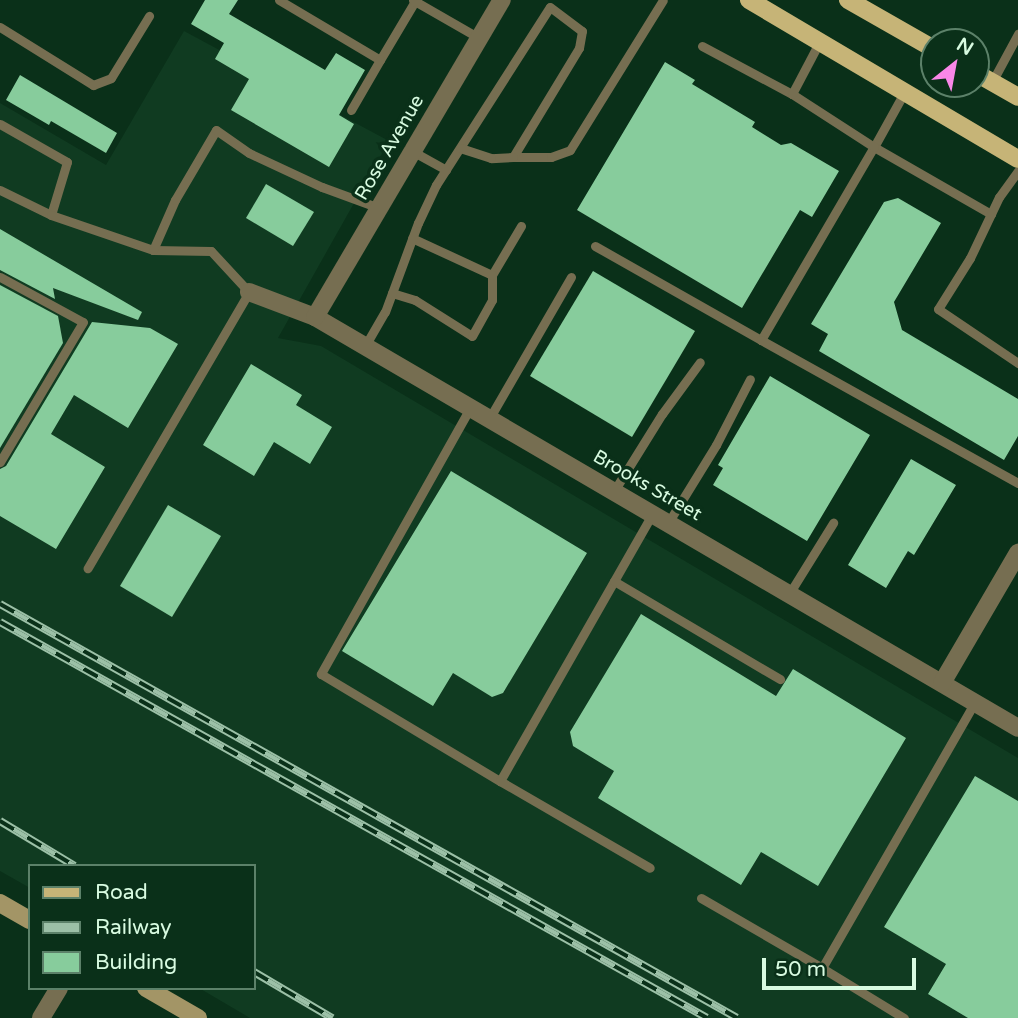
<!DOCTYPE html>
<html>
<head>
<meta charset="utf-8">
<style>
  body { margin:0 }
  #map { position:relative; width:1018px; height:1018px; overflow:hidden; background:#0a3019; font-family:"Varela Round",sans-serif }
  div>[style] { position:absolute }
  .built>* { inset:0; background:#103b21 }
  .building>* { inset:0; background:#87cc9c }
  .lane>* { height:9px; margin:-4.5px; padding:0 4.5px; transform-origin:4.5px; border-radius:4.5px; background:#766e51 }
  .street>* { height:18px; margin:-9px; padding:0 9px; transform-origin:9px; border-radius:9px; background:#766e51 }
  .secondary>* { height:18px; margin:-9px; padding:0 9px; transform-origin:9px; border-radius:9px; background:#a39566 }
  .primary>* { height:18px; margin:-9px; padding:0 9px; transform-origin:9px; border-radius:9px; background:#c6b477 }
  .rail>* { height:8px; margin-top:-4px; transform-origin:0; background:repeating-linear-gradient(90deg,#0a3019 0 16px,#9cc0a7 0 32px); box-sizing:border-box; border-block:2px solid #9cc0a7 }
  span { translate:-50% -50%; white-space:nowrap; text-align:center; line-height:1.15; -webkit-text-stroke:7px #0a3019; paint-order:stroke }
  .street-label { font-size:19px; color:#d8fbe1 }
  .legend { position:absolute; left:28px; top:864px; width:228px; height:126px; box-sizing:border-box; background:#0a3019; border:2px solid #5c8169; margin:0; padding:9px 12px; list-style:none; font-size:21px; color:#d8fbe1 }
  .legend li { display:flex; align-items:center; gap:14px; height:35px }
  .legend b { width:35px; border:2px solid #5c8169 }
  .north { position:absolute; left:920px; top:28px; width:70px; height:70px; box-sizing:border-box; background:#0a3019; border:2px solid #5c8169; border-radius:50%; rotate:31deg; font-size:19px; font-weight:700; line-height:28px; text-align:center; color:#d8fbe1 }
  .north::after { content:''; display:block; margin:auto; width:24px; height:32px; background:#f987e8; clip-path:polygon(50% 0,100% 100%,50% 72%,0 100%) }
  .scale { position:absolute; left:762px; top:958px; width:154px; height:32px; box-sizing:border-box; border:4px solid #d8fbe1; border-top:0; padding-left:9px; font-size:21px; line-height:24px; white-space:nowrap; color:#d8fbe1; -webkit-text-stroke:5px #0a3019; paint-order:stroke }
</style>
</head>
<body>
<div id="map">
  <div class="built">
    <div style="clip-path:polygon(184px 31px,389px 141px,278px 338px,321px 346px,1018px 758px,1018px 1018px,250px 1018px,199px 988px,254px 988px,254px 866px,30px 866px,30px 888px,0 871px,0 103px,106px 165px)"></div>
  </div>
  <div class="building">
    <div style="clip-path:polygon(205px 0,238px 0,229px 14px,325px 70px,336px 53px,365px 70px,339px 115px,354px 124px,329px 167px,231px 110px,249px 79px,215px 59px,224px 43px,191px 24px)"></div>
    <div style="clip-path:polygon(665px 62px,695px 80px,692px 84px,755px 122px,752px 127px,781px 145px,791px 143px,839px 171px,812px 217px,800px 210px,742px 308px,577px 210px)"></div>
    <div style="clip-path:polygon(20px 75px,117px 133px,106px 153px,51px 121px,49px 125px,6px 100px)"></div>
    <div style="clip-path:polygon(266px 184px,314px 212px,293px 246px,246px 218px)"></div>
    <div style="clip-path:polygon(898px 198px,941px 223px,894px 302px,902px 330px,1018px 399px,1018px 436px,1004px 460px,819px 351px,828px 334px,811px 324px,884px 202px)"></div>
    <div style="clip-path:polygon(0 229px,142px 312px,138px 320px,53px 288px,55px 299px,0 270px)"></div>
    <div style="clip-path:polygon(593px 271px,695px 331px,632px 437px,530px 376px)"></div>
    <div style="clip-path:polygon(0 285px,58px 316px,63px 343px,0 448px)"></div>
    <div style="clip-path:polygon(92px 322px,150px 328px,178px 344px,128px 428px,74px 395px,51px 434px,105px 467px,56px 549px,0 516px,0 469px,6px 466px)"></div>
    <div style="clip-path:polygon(251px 364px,302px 395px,296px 405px,332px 427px,310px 464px,274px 442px,254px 476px,203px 445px)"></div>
    <div style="clip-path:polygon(770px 376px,870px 435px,807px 541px,713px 485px,723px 468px,718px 465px)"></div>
    <div style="clip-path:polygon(911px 459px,956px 485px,914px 555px,908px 551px,886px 588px,848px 565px)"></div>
    <div style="clip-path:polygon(451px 471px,587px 553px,503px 693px,492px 697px,453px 673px,433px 706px,342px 651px)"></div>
    <div style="clip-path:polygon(168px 505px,221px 536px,172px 617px,120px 586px)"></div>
    <div style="clip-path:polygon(641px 614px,776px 696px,793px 669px,906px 738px,818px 886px,761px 852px,741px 885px,598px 798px,614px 771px,573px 746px,570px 732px)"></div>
    <div style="clip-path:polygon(975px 776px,1018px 801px,1018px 1018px,968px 1018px,928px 994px,946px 964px,884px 927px)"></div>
  </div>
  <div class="lane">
    <div style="left:279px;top:0;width:117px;rotate:30.7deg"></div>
    <div style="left:380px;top:60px;width:69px;rotate:-59.3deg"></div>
    <div style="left:413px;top:0;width:76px;rotate:29.9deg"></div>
    <div style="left:0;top:27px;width:110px;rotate:31.9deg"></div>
    <div style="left:93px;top:85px;width:19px;rotate:-21deg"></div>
    <div style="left:111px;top:78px;width:73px;rotate:-58.5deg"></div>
    <div style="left:702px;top:46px;width:102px;rotate:28.1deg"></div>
    <div style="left:992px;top:82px;width:55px;rotate:-61.6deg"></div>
    <div style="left:905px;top:91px;width:64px;rotate:119deg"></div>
    <div style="left:874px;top:147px;width:135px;rotate:29.8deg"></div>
    <div style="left:351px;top:110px;width:58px;rotate:-59.9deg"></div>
    <div style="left:0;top:124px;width:77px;rotate:29.6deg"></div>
    <div style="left:67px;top:162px;width:55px;rotate:106.8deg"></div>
    <div style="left:412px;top:151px;width:39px;rotate:29deg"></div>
    <div style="left:513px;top:157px;width:38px"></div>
    <div style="left:551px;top:157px;width:20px;rotate:-20deg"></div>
    <div style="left:570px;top:150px;width:176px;rotate:-58.2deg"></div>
    <div style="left:1018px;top:171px;width:32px;rotate:126deg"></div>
    <div style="left:999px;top:197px;width:68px;rotate:115.4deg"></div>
    <div style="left:970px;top:258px;width:60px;rotate:122.1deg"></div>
    <div style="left:938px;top:309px;width:97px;rotate:34deg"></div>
    <div style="left:0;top:190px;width:57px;rotate:26.1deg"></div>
    <div style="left:51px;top:215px;width:108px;rotate:18.9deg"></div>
    <div style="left:153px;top:250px;width:58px;rotate:1deg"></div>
    <div style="left:211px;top:251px;width:56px;rotate:47.2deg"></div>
    <div style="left:249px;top:292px;width:320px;rotate:120.3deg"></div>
    <div style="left:595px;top:246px;width:191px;rotate:29.5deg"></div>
    <div style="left:761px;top:340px;width:224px;rotate:-59.7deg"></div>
    <div style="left:874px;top:147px;width:98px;rotate:-147.1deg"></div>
    <div style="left:792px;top:94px;width:60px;rotate:-62.2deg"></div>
    <div style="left:153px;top:250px;width:55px;rotate:-66.3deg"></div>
    <div style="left:175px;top:200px;width:81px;rotate:-59.6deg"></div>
    <div style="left:216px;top:130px;width:40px;rotate:34.9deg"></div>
    <div style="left:249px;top:153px;width:81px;rotate:25deg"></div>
    <div style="left:322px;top:187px;width:61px;rotate:20.2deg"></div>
    <div style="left:492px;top:275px;width:57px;rotate:-59.4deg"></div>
    <div style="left:0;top:277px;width:94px;rotate:28.5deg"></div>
    <div style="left:83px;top:322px;width:163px;rotate:120.7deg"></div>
    <div style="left:392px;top:293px;width:24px;rotate:17deg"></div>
    <div style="left:415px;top:300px;width:67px;rotate:32.3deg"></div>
    <div style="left:472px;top:336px;width:41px;rotate:-60.9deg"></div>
    <div style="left:492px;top:300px;width:25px;rotate:-90deg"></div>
    <div style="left:492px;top:275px;width:88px;rotate:-155.2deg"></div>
    <div style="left:761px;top:340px;width:294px;rotate:29.1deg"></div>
    <div style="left:365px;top:346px;width:39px;rotate:-60deg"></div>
    <div style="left:385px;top:312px;width:95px;rotate:-69.7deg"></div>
    <div style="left:418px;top:223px;width:42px;rotate:-64.7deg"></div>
    <div style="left:436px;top:185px;width:211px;rotate:-57.4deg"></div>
    <div style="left:550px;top:7px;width:40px;rotate:37deg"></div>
    <div style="left:582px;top:31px;width:17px;rotate:100deg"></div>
    <div style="left:579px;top:48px;width:127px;rotate:121.2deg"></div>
    <div style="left:513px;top:157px;width:22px;rotate:177deg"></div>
    <div style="left:491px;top:158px;width:32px;rotate:-162deg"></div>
    <div style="left:470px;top:408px;width:305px;rotate:119.3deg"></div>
    <div style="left:321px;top:674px;width:209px;rotate:30.9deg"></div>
    <div style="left:500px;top:781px;width:307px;rotate:-60.3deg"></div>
    <div style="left:489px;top:419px;width:164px;rotate:-60deg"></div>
    <div style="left:614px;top:491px;width:91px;rotate:-58.1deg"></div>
    <div style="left:662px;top:414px;width:64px;rotate:-53.8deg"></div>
    <div style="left:668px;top:523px;width:92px;rotate:-58.4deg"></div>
    <div style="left:716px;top:445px;width:74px;rotate:-62.7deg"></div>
    <div style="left:614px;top:581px;width:193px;rotate:30.6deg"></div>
    <div style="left:789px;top:594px;width:84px;rotate:-58.2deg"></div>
    <div style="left:500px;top:781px;width:173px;rotate:30.1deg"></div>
    <div style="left:701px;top:898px;width:140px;rotate:30deg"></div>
    <div style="left:904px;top:1018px;width:96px;rotate:-148.6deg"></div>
    <div style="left:822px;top:968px;width:307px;rotate:-60.1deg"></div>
  </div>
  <div class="street">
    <div style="left:249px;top:292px;width:71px;rotate:20.7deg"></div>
    <div style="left:315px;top:317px;width:814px;rotate:30.31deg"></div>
    <div style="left:315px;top:317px;width:368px;rotate:-59.5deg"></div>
    <div style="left:942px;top:683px;width:151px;rotate:-59.7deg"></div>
    <div style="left:41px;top:1018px;width:35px;rotate:-59deg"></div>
  </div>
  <div class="secondary">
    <div style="left:0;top:903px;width:34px;rotate:30deg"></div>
    <div style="left:146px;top:988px;width:60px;rotate:30deg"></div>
  </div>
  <div class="primary">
    <div style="left:749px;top:0;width:312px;rotate:30.6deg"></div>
    <div style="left:848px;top:0;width:99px;rotate:29.7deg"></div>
    <div style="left:976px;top:73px;width:48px;rotate:29.7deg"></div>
  </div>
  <div class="rail">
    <div style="left:0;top:604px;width:845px;rotate:29.32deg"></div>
    <div style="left:0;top:622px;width:810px;rotate:29.25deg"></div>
    <div style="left:0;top:821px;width:87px;rotate:31deg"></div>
    <div style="left:254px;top:972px;width:91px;rotate:30.5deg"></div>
  </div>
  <div class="street-label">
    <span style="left:390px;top:148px;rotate:-60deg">Rose Avenue</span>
    <span style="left:647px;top:486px;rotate:30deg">Brooks Street</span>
  </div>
  <ul class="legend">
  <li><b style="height:9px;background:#c6b477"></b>Road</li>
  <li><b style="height:9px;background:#9cc0a7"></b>Railway</li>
  <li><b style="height:19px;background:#87cc9c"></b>Building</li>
  </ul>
  <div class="north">N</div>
  <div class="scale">50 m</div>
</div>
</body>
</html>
